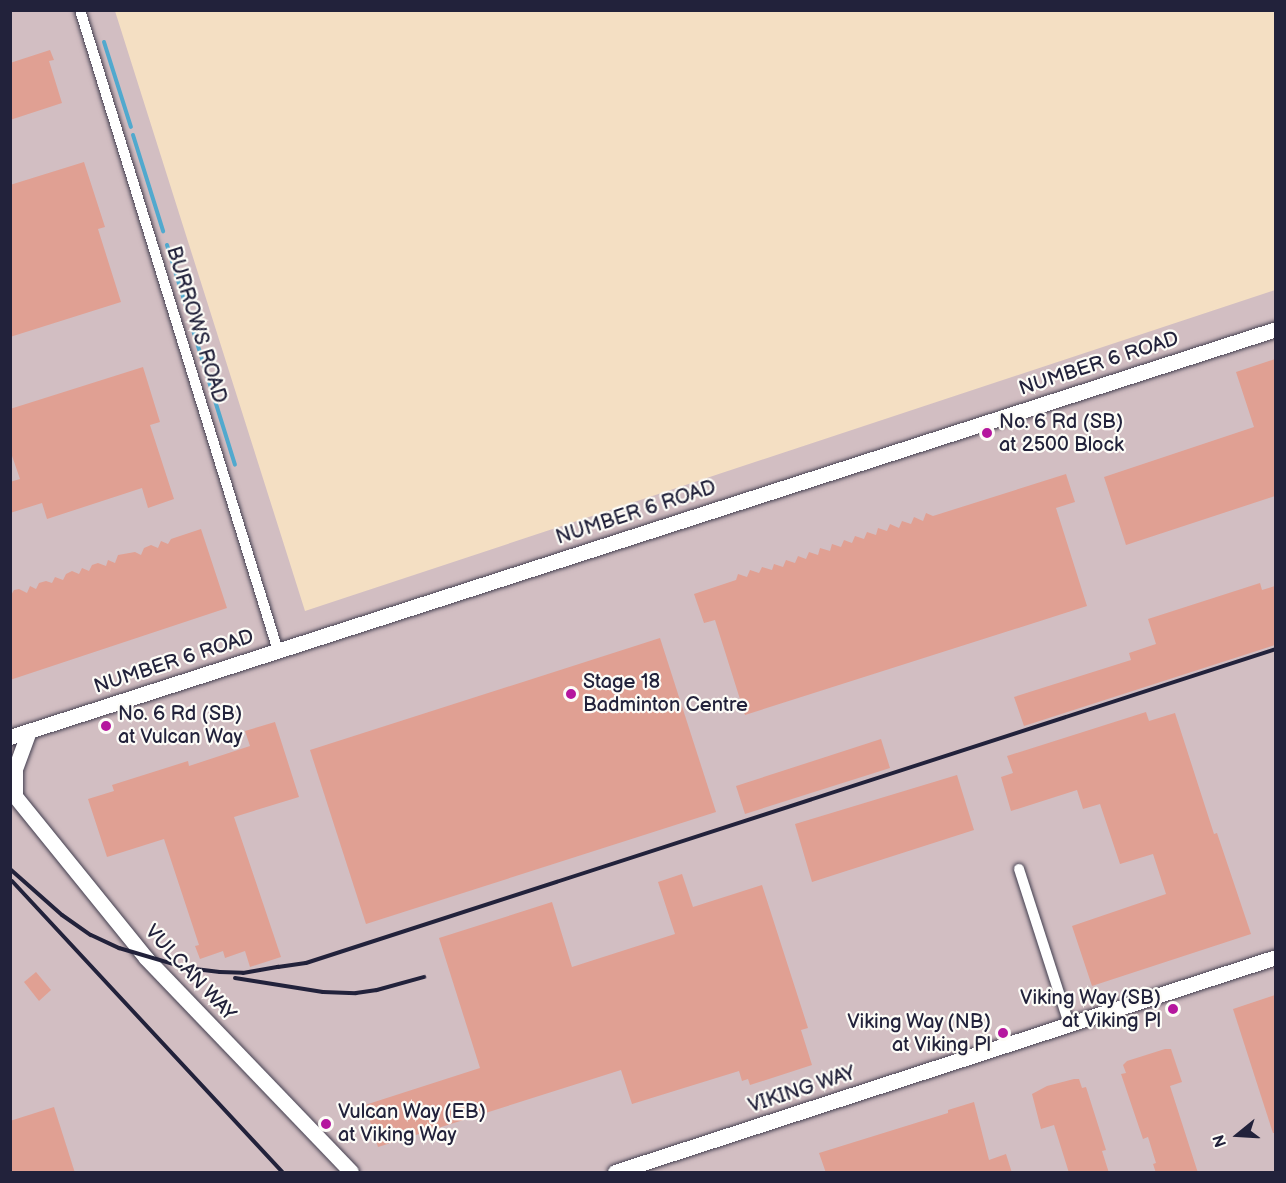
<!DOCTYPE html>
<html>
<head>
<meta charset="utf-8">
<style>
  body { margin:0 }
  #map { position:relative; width:1286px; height:1183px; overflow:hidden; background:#f4dfc3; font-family:"Balsamiq Sans",sans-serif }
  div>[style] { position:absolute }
  .industrial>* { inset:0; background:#d2bec2 }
  .stream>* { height:4px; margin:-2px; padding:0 2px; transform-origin:2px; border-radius:2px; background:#51a9ce }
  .building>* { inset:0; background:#e0a093 }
  .roads { filter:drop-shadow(0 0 2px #423e4f) drop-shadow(0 0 2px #423e4f) }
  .street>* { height:10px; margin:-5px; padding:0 5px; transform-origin:5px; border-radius:5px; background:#fff }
  .secondary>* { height:15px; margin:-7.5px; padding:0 7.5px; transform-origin:7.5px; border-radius:7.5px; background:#fff }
  .rail>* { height:4px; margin:-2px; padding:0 2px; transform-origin:2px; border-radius:2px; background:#22223b }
  .dots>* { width:16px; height:16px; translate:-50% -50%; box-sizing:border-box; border:3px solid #fdfcf7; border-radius:50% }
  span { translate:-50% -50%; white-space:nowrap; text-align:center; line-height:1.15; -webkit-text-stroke:4.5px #fdfcf7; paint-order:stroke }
  .street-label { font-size:20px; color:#22223b }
  .poi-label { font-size:20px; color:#22223b }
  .left { translate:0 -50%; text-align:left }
  .right { translate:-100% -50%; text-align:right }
  .frame { position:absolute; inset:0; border:12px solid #22223b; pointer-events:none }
  .north { position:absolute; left:1208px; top:1105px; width:60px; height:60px; -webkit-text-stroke:4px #fdfcf7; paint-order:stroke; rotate:252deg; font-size:16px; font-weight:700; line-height:24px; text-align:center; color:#22223b }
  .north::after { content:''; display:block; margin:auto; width:21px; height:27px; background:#22223b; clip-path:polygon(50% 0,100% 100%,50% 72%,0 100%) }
</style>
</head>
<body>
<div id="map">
  <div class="industrial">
    <div style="clip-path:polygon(10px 11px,115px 11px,305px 611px,1275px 290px,1275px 1172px,11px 1172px)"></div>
  </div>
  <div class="stream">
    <div style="left:104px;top:42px;width:89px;rotate:72.4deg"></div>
    <div style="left:133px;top:135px;width:101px;rotate:72.6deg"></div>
    <div style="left:167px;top:245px;width:64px;rotate:72.7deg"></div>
    <div style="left:193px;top:330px;width:141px;rotate:72.7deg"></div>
  </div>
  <div class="building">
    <div style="clip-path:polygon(50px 50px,54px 60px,49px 61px,62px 103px,10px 120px,10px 63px)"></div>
    <div style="clip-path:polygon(84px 162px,105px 227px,98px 229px,121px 302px,10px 337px,10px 185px)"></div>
    <div style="clip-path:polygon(1275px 359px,1275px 496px,1126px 545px,1104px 477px,1254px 427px,1236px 372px)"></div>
    <div style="clip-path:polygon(143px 367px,160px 422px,150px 425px,174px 499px,148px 508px,142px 488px,47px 519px,42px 503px,10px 513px,10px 482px,20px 479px,10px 450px,10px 409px)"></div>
    <div style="clip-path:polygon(1066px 474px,1075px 502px,1056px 508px,1087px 606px,745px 715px,715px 620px,704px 623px,694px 594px,736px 580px,738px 574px,747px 577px,750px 570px,759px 573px,762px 567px,772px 570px,774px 564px,783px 567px,786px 560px,795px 563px,798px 556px,806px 559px,809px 552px,818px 555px,820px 548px,830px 551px,832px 544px,841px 547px,844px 540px,852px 543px,855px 536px,864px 539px,867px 532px,876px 535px,878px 528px,887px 531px,890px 524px,899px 528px,902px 521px,911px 524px,914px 517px,923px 521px,926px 513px,933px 516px)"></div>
    <div style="clip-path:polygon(201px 529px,227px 608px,10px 680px,10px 597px,14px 590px,19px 589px,27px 593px,30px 586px,36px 589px,39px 583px,46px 581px,52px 583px,55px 577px,63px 580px,66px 574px,72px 571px,79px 574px,82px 568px,89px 571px,92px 565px,98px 563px,106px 566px,108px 560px,115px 563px,118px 555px,135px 552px,141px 555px,144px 548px,151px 545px,158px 548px,161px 541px,168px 544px,171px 539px)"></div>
    <div style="clip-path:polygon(1260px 583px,1262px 590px,1275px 586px,1275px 645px,1024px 726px,1014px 697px,1131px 660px,1129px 653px,1156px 644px,1148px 619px)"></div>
    <div style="clip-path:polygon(660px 638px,716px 812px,366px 924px,310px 750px)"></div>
    <div style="clip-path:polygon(1146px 712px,1149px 721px,1175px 713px,1214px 834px,1217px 833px,1251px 934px,1092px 986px,1072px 926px,1166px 894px,1153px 854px,1120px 864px,1100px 804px,1083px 809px,1077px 790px,1011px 811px,1001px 777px,1013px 773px,1007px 756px)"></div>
    <div style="clip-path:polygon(275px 722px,299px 797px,234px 817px,281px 957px,250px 967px,245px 951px,225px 958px,223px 951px,200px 959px,195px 946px,199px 945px,164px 839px,107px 857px,88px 799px,114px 791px,112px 785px,188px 761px,189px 766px,250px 746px,245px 731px)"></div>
    <div style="clip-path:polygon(881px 739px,890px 768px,745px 814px,736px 786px)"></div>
    <div style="clip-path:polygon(957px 775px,974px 830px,812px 882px,795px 824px)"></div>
    <div style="clip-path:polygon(682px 874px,693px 907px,762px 885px,808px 1028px,801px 1030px,812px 1065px,750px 1085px,748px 1079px,742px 1081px,739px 1071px,632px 1104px,621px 1070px,378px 1147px,365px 1105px,480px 1068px,439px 938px,552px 902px,572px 967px,675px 934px,658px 882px)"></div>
    <div style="clip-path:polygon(36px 972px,51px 990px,39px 1001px,24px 982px)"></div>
    <div style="clip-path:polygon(1275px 995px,1275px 1133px,1273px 1133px,1233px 1009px)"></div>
    <div style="clip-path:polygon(1165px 1049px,1171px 1049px,1182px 1082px,1170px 1086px,1198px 1173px,1156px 1173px,1153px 1164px,1156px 1163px,1148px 1137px,1143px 1139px,1121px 1074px,1126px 1073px,1123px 1065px,1127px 1061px)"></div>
    <div style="clip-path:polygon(1074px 1079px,1079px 1079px,1082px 1088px,1086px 1087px,1106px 1150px,1102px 1151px,1109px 1173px,1069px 1173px,1054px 1125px,1041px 1129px,1032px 1094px,1047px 1086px)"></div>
    <div style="clip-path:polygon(974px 1102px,989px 1160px,1006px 1154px,1012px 1173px,826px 1173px,819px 1153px,948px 1113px,948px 1110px)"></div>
    <div style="clip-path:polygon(54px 1107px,75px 1173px,10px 1173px,10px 1121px)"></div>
  </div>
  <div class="roads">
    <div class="street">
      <div style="left:80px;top:10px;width:671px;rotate:72.83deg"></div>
      <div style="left:1019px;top:869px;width:163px;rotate:72.1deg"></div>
    </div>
    <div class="secondary">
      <div style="left:10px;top:737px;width:1330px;rotate:-17.86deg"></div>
      <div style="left:10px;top:790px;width:216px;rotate:51deg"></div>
      <div style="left:146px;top:958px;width:296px;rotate:46.2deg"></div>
      <div style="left:15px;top:796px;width:27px;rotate:-90deg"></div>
      <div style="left:15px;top:769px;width:40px;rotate:-69.8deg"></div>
      <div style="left:615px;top:1172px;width:695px;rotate:-18.02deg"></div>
    </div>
  </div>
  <div class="rail">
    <div style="left:10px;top:869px;width:69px;rotate:41.5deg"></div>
    <div style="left:62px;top:915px;width:35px;rotate:35deg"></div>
    <div style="left:91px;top:935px;width:31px;rotate:25deg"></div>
    <div style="left:119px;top:948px;width:71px;rotate:16.4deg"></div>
    <div style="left:187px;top:968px;width:33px;rotate:7deg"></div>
    <div style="left:220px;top:972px;width:23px;rotate:2deg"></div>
    <div style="left:243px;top:973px;width:36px;rotate:-10deg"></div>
    <div style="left:278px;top:967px;width:28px;rotate:-8deg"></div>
    <div style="left:306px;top:963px;width:1020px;rotate:-17.94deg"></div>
    <div style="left:12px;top:881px;width:397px;rotate:47.1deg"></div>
    <div style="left:235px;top:978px;width:89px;rotate:9deg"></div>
    <div style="left:323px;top:992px;width:33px;rotate:2deg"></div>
    <div style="left:356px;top:993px;width:21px;rotate:-8deg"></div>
    <div style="left:377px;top:990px;width:49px;rotate:-15.5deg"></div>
  </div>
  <div class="dots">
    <div style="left:987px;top:433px;background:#b5179e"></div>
    <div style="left:571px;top:694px;background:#b5179e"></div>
    <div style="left:106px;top:726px;background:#b5179e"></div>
    <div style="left:1173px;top:1009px;background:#b5179e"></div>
    <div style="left:1003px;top:1033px;background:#b5179e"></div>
    <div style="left:326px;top:1124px;background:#b5179e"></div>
  </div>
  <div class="street-label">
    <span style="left:196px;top:325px;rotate:73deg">BURROWS ROAD</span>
    <span style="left:1099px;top:364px;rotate:-18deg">NUMBER 6 ROAD</span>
    <span style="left:636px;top:513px;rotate:-18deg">NUMBER 6 ROAD</span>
    <span style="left:174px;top:662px;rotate:-18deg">NUMBER 6 ROAD</span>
    <span style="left:190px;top:973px;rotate:47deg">VULCAN WAY</span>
    <span style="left:802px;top:1090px;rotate:-18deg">VIKING WAY</span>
  </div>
  <div class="poi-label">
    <span class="left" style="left:999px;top:434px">No. 6 Rd (SB)<br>at 2500 Block</span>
    <span class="left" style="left:583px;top:694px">Stage 18<br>Badminton Centre</span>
    <span class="left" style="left:118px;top:726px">No. 6 Rd (SB)<br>at Vulcan Way</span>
    <span class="right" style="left:1161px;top:1010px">Viking Way (SB)<br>at Viking Pl</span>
    <span class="right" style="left:991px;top:1034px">Viking Way (NB)<br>at Viking Pl</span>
    <span class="left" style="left:338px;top:1124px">Vulcan Way (EB)<br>at Viking Way</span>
  </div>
  <div class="frame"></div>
  <div class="north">N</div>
</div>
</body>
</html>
